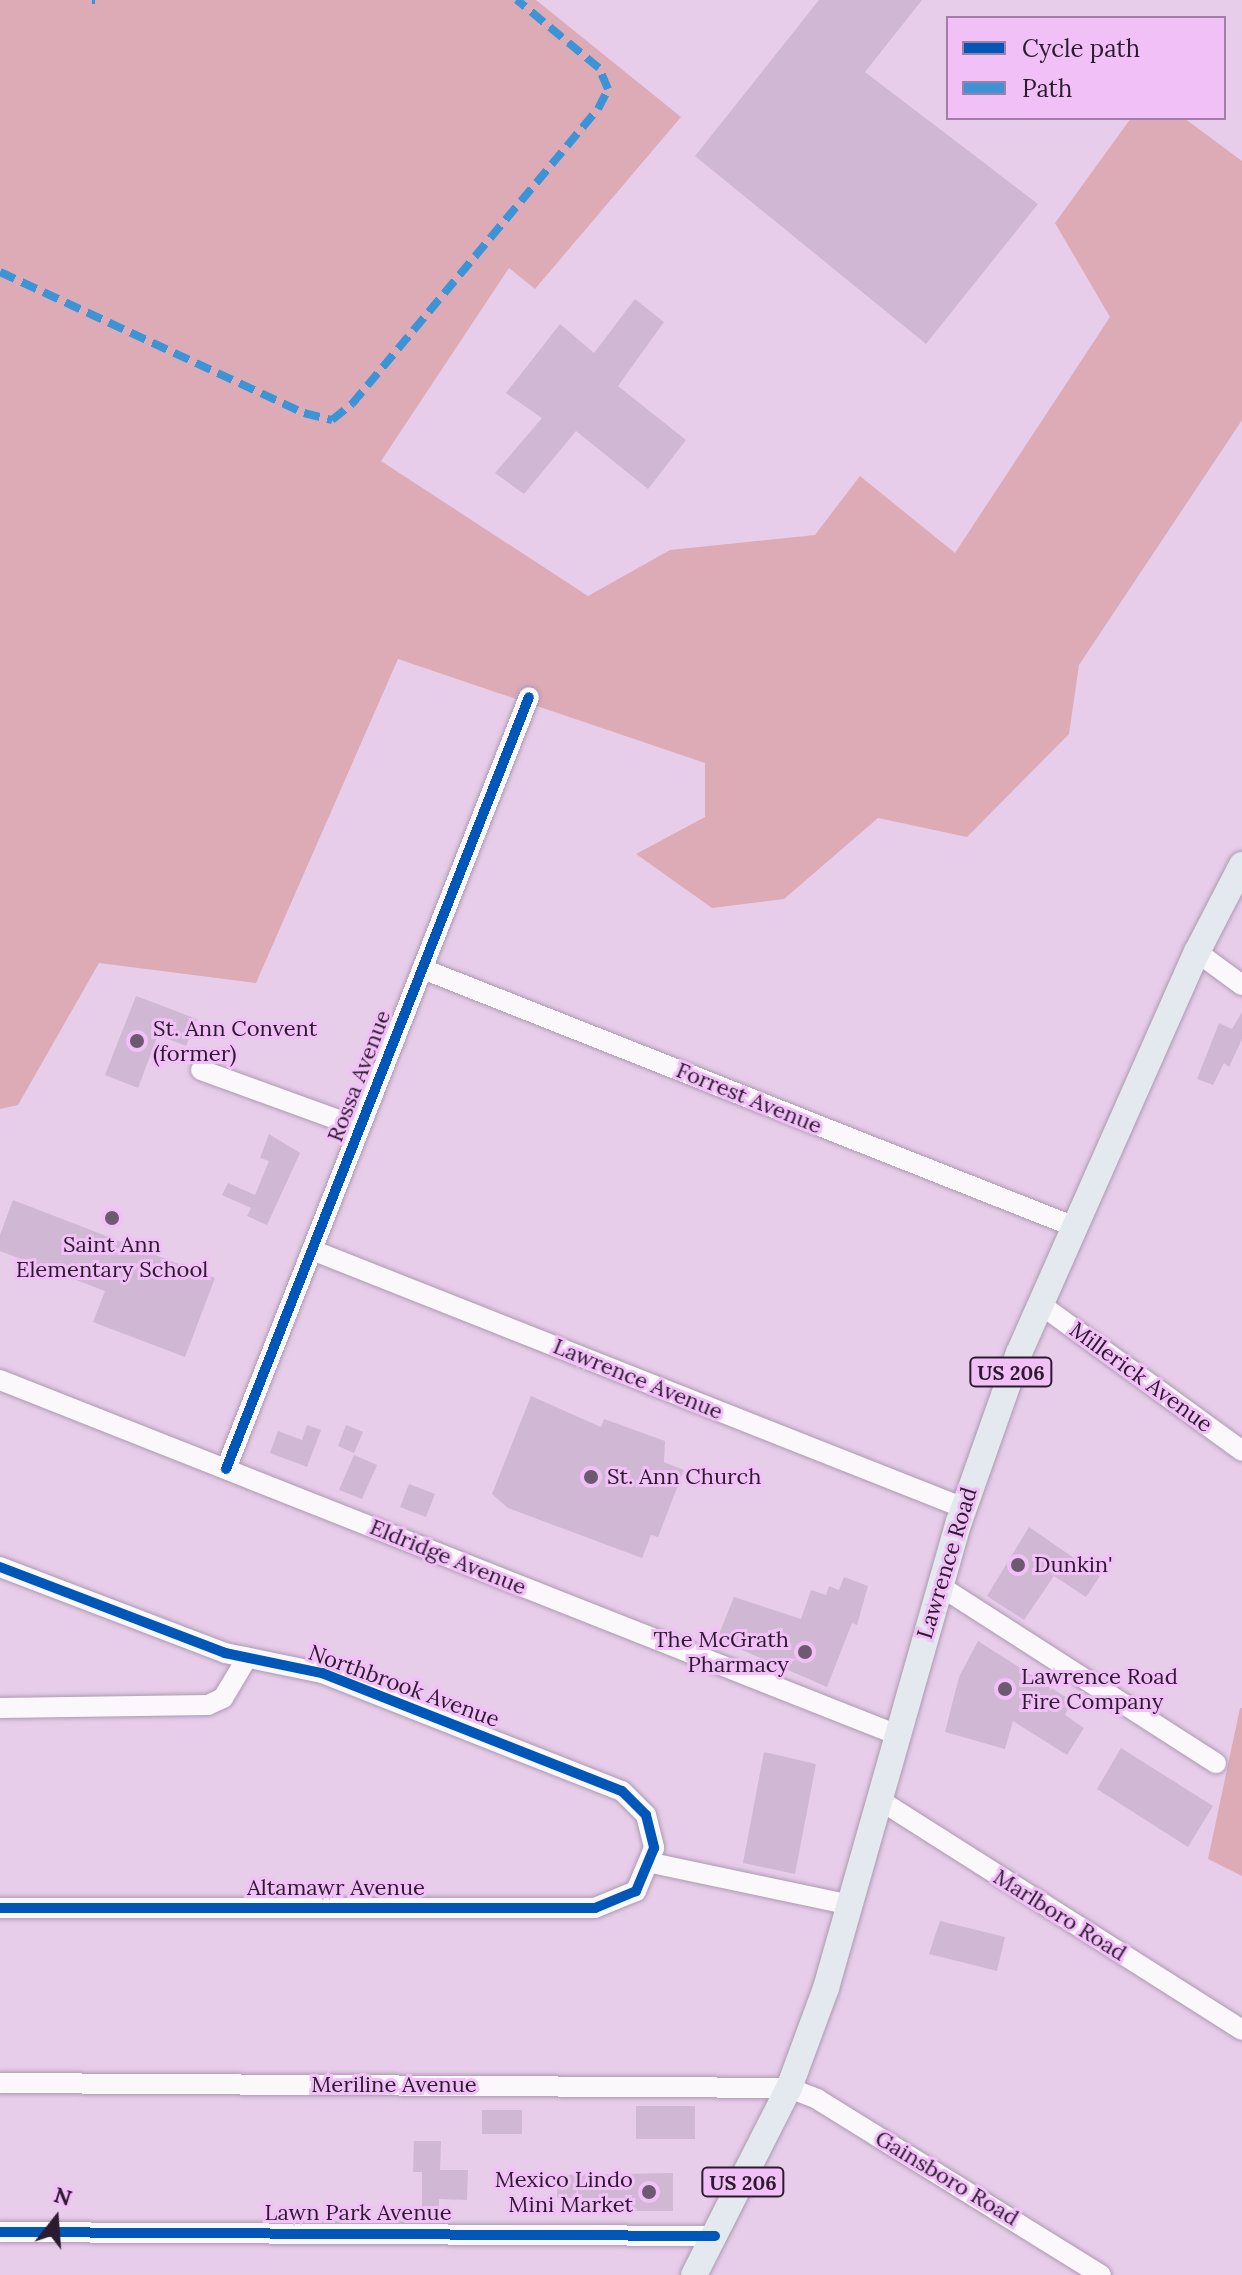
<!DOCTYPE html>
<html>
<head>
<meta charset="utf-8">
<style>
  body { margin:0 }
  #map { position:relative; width:1242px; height:2275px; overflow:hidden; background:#e7cdea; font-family:Lora,serif }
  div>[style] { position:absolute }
  .green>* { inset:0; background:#ddabb6 }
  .building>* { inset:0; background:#d0b7d4 }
  .roads { filter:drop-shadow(0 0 2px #ad99b0) drop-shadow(0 0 2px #ad99b0) }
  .minor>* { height:20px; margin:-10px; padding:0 10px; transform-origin:10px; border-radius:10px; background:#fbf8fc }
  .major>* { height:26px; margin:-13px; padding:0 13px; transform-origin:13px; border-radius:13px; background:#e3e9ee }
  .quiet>* { height:8px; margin-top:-4px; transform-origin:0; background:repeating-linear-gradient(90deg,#3c94d7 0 16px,transparent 0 24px) }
  .cycleway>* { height:10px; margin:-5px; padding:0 5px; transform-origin:5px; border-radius:5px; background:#0057b8 }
  .dots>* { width:22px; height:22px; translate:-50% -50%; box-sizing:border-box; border:4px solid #f1c0f7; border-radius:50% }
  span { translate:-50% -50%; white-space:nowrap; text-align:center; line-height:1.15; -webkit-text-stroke:6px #f1c0f7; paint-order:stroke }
  .shield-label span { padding:2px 6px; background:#f1c0f7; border:2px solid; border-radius:6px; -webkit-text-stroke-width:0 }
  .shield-label { font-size:20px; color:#2c1a2f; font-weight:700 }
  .poi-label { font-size:22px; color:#2c1a2f }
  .left { translate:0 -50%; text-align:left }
  .right { translate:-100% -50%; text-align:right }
  .street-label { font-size:22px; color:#2c1a2f }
  .legend { position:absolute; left:946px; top:16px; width:280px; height:104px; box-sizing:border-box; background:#f1c0f7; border:2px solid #a27ea7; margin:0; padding:10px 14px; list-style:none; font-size:24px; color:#2c1a2f }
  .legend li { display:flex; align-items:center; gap:16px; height:40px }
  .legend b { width:40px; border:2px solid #a27ea7 }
  .north { position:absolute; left:16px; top:2179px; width:80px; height:80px; -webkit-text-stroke:6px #f1c0f7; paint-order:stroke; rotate:17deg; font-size:22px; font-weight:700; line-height:32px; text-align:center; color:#2c1a2f }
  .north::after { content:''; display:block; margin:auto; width:28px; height:36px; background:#2c1a2f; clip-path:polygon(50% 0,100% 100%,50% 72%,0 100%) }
</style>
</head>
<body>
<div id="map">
  <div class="green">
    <div style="clip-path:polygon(0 0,536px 0,681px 117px,535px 289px,509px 268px,381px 461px,588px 596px,670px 550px,815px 535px,860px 476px,955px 553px,1110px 317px,1055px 223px,1131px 118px,1184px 118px,1242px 161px,1242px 420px,1079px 665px,1069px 734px,967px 837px,878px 818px,784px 899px,712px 908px,636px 854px,705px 817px,705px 763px,398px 659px,256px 983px,99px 963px,18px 1105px,0 1109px)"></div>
    <div style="clip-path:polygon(1240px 1708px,1242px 1708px,1242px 1876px,1208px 1859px)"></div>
  </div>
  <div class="building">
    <div style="clip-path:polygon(819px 0,922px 0,865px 72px,1038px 204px,926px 344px,695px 156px)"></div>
    <div style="clip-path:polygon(635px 299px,664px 322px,618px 386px,686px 440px,648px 489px,576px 431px,524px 494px,495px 473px,542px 418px,506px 393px,560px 324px,594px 353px)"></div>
    <div style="clip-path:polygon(136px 996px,197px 1019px,186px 1046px,158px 1035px,138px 1088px,105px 1075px)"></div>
    <div style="clip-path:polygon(1242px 1012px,1242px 1039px,1229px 1067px,1224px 1063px,1213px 1085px,1197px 1079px,1219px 1023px,1232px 1029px)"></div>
    <div style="clip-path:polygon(269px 1134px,300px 1153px,267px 1225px,247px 1216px,251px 1208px,222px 1195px,228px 1183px,255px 1195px,269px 1161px,260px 1158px)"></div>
    <div style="clip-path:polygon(13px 1200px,215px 1278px,185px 1357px,93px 1322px,105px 1291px,0 1251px,0 1235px)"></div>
    <div style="clip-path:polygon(531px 1396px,601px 1427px,604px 1419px,665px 1441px,664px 1462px,684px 1470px,658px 1537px,651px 1535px,642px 1558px,508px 1508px,492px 1494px)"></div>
    <div style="clip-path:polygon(307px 1425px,321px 1430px,307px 1467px,270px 1453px,278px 1431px,302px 1440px)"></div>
    <div style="clip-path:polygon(346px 1425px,363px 1432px,354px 1453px,338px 1446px)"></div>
    <div style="clip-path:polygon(354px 1455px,377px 1465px,362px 1499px,339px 1490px)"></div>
    <div style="clip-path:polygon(409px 1484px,435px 1494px,426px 1517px,400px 1507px)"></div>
    <div style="clip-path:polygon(1029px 1527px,1100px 1576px,1086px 1597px,1054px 1576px,1024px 1620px,987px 1596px)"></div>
    <div style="clip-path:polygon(844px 1577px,868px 1586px,857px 1625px,852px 1623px,827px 1687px,717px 1639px,734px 1597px,801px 1619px,811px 1590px,826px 1595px,829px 1586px,839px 1590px)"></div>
    <div style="clip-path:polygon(978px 1641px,1072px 1701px,1065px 1715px,1084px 1728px,1067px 1755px,1013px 1721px,1005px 1749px,945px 1732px,959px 1677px)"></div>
    <div style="clip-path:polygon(1121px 1748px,1213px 1806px,1188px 1847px,1097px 1789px)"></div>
    <div style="clip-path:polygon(764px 1752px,816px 1764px,795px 1874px,743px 1863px)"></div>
    <div style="clip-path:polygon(940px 1921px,1005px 1937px,997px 1971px,929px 1954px)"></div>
    <div style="clip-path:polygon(636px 2106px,695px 2106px,695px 2139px,636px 2139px)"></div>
    <div style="clip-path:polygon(482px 2110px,522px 2110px,522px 2134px,482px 2134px)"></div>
    <div style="clip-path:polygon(414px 2141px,441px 2141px,440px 2170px,468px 2170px,467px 2200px,439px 2199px,439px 2210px,422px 2209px,422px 2172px,413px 2172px)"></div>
    <div style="clip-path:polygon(673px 2173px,673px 2211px,626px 2211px,626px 2198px,557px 2198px,557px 2175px)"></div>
  </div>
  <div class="roads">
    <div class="minor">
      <div style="left:1197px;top:952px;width:56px;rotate:36.3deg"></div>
      <div style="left:423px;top:969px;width:701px;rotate:21.59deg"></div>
      <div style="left:201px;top:1070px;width:169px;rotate:20deg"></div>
      <div style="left:312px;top:1250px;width:701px;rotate:21.59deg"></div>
      <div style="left:1040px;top:1304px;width:250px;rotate:36deg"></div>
      <div style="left:0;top:1380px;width:962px;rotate:21.58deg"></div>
      <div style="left:226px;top:1469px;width:829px;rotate:-68.57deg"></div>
      <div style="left:0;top:1567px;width:241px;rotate:20.9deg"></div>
      <div style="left:225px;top:1653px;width:99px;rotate:11.7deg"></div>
      <div style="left:322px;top:1673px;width:322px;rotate:21.5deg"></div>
      <div style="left:622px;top:1791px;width:34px;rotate:45deg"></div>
      <div style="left:646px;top:1815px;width:34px;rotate:76deg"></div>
      <div style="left:654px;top:1848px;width:47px;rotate:112.7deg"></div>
      <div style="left:636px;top:1891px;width:44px;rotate:157.5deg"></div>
      <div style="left:595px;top:1908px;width:595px;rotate:180deg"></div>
      <div style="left:940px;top:1586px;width:328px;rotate:32.7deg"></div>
      <div style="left:0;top:1708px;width:208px;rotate:-0.8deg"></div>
      <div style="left:208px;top:1705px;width:17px;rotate:-25deg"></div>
      <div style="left:223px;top:1698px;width:47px;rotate:-59deg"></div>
      <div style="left:878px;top:1799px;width:431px;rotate:32.4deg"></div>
      <div style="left:652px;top:1863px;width:203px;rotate:11.9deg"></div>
      <div style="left:0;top:2083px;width:789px;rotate:0.36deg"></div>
      <div style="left:789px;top:2088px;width:30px;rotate:21deg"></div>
      <div style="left:817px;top:2099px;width:334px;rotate:31.8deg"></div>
      <div style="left:0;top:2232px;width:715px;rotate:0.32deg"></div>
    </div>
    <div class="major">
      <div style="left:694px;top:2275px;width:210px;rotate:-63.1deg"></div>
      <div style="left:789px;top:2088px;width:107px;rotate:-69.7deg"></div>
      <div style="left:826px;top:1988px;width:485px;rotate:-74.1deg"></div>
      <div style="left:959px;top:1522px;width:179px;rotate:-70.5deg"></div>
      <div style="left:1019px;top:1353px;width:439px;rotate:-66.1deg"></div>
      <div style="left:1197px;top:952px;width:98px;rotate:-62.7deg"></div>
    </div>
  </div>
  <div class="quiet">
    <div style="left:92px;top:0;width:3px"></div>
    <div style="left:0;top:272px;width:335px;rotate:24.9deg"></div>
    <div style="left:304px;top:413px;width:29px;rotate:14deg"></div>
    <div style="left:332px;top:420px;width:26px;rotate:-39deg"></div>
    <div style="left:352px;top:404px;width:384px;rotate:-50.2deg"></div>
    <div style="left:598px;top:109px;width:22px;rotate:-63deg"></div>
    <div style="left:608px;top:89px;width:23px;rotate:-113deg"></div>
    <div style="left:599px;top:68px;width:107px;rotate:-140.3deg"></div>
  </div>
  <div class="cycleway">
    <div style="left:226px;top:1469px;width:829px;rotate:-68.57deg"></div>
    <div style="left:0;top:1567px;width:241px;rotate:20.9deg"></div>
    <div style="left:225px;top:1653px;width:99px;rotate:11.7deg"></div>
    <div style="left:322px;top:1673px;width:322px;rotate:21.5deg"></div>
    <div style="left:622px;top:1791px;width:34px;rotate:45deg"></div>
    <div style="left:646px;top:1815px;width:34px;rotate:76deg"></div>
    <div style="left:654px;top:1848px;width:47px;rotate:112.7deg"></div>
    <div style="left:636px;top:1891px;width:44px;rotate:157.5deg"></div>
    <div style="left:595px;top:1908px;width:595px;rotate:180deg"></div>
    <div style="left:0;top:2232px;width:715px;rotate:0.32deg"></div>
  </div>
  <div class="dots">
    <div style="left:137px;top:1041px;background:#6d5970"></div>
    <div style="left:112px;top:1218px;background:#6d5970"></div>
    <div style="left:591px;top:1477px;background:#6d5970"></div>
    <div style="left:1018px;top:1565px;background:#6d5970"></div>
    <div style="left:805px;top:1652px;background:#6d5970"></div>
    <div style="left:1005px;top:1689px;background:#6d5970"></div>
    <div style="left:649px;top:2192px;background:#6d5970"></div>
  </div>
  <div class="shield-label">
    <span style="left:1011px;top:1372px">US 206</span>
    <span style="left:743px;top:2182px">US 206</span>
  </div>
  <div class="poi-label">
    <span class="left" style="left:153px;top:1041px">St. Ann Convent<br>(former)</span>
    <span style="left:112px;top:1257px">Saint Ann<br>Elementary School</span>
    <span class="left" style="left:607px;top:1477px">St. Ann Church</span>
    <span class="left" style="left:1034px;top:1565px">Dunkin'</span>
    <span class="right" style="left:789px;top:1652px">The McGrath<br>Pharmacy</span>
    <span class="left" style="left:1021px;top:1689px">Lawrence Road<br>Fire Company</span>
    <span class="right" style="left:633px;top:2192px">Mexico Lindo<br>Mini Market</span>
  </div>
  <div class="street-label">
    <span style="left:359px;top:1076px;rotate:-69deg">Rossa Avenue</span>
    <span style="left:749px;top:1098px;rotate:22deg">Forrest Avenue</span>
    <span style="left:1141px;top:1377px;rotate:36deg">Millerick Avenue</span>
    <span style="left:638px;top:1379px;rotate:22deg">Lawrence Avenue</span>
    <span style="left:448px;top:1557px;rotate:22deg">Eldridge Avenue</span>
    <span style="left:947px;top:1563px;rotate:-73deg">Lawrence Road</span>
    <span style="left:404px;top:1686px;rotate:20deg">Northbrook Avenue</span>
    <span style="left:336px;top:1888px">Altamawr Avenue</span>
    <span style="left:1060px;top:1915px;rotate:32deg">Marlboro Road</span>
    <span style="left:394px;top:2085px">Meriline Avenue</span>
    <span style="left:947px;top:2178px;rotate:31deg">Gainsboro Road</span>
    <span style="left:358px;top:2213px">Lawn Park Avenue</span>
  </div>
  <ul class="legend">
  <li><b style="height:10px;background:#0057b8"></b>Cycle path</li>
  <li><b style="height:10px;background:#3c94d7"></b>Path</li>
  </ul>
  <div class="north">N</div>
</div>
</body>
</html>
